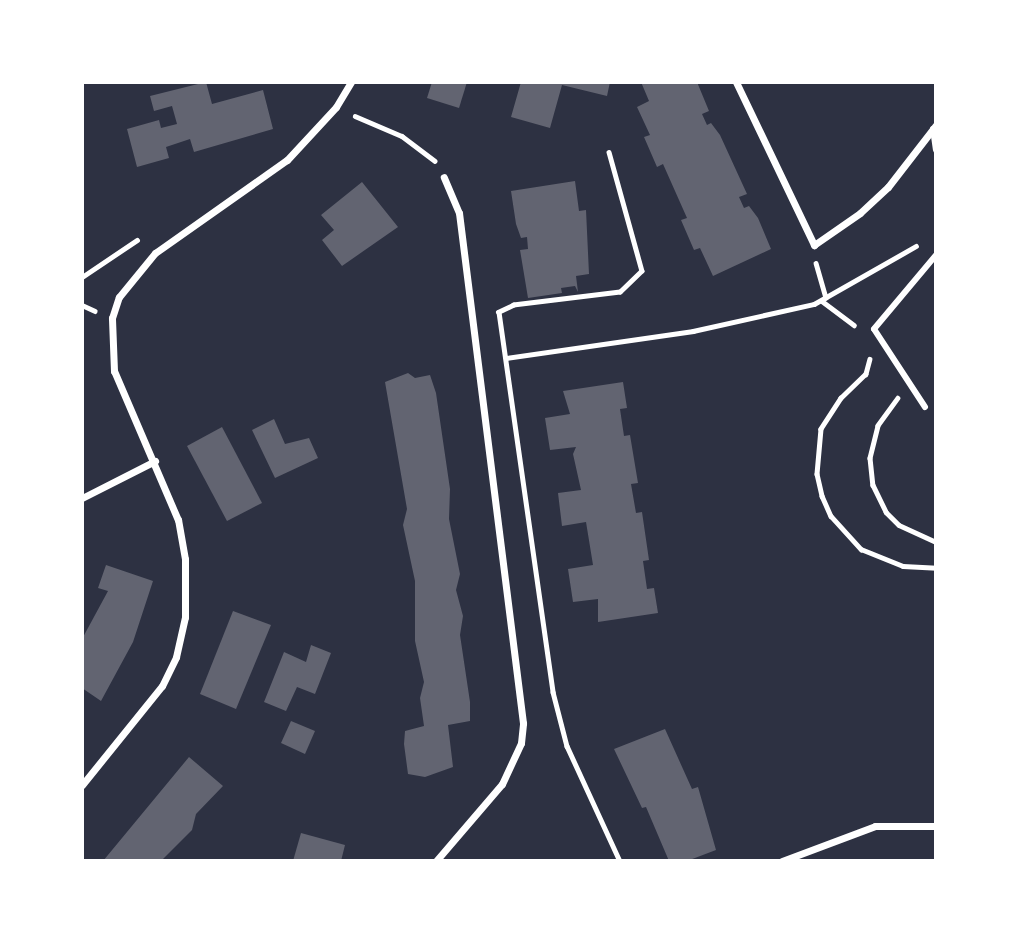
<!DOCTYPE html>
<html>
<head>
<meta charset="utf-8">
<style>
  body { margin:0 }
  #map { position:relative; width:1018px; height:943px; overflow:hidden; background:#2d3142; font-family:Karla,sans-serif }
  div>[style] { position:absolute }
  .building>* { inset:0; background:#626471 }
  .path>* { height:4.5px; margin:-2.25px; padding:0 2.25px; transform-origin:2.25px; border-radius:2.25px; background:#fff }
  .pedestrian>* { height:6px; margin:-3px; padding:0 3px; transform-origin:3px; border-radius:3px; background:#fff }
  .minor>* { height:7px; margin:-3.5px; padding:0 3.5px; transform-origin:3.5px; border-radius:3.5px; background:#fff }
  span { translate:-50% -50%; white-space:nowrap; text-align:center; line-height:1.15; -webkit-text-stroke:5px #fff; paint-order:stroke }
  .frame { position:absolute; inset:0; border:84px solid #fff; pointer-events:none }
</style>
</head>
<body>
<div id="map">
  <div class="building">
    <div style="clip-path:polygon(206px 82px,212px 104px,263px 90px,273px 129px,194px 152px,190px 139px,166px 147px,169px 158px,137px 167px,127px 129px,159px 120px,161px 128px,177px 124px,172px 106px,154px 111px,150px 96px)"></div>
    <div style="clip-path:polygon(432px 82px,467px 82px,459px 108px,427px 98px)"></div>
    <div style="clip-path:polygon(521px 82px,610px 82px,607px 96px,562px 85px,550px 128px,511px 117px)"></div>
    <div style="clip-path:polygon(641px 82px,697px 82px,709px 111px,702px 114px,707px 125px,711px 123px,720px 135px,747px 194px,739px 197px,744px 208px,749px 206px,758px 218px,771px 249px,713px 276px,700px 248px,694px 250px,681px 220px,687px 218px,663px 164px,657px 167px,644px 137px,650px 135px,637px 107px,649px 101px)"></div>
    <div style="clip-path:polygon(575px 181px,579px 211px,586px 210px,589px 274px,576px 276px,578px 292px,575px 286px,561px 288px,562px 293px,528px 298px,520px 250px,528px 249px,527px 237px,521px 238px,516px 224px,511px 191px)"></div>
    <div style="clip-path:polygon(362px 182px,398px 227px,342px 266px,322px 240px,334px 230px,321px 215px)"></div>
    <div style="clip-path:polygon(408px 373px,415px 378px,430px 375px,436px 393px,450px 489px,449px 519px,460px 574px,456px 590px,463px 616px,460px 635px,470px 702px,470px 721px,448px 725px,453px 767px,425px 777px,408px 774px,404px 744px,405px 731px,424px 726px,420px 698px,424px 682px,415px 641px,415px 581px,403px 525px,407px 509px,385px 382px)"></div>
    <div style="clip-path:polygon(623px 382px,627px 408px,620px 409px,624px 436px,630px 435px,638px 483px,631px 484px,636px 513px,642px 512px,649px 560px,643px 561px,647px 589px,654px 588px,658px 613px,598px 622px,598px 599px,573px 602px,568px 569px,593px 565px,586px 522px,562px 526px,558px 493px,581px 490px,573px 454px,576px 447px,550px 450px,545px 418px,570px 414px,563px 391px)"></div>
    <div style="clip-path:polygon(274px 419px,285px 444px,309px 438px,318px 458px,275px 478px,252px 430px)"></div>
    <div style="clip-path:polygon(222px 427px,262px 503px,227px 521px,187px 446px)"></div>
    <div style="clip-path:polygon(106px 565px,153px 581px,133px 642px,101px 701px,82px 688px,82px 639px,108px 591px,98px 588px)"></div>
    <div style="clip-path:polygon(233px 611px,271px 625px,236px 709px,200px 694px)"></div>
    <div style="clip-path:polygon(311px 645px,331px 653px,315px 694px,297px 687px,286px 711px,264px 702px,284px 652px,306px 662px)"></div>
    <div style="clip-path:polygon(291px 721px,315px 731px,305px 754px,281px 743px)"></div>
    <div style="clip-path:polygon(665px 729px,692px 789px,698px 787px,716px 850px,687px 861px,669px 861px,646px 807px,642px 808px,614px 749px)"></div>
    <div style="clip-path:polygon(189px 757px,223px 786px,196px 814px,192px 830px,161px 861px,103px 861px)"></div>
    <div style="clip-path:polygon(301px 833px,345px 845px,341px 861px,293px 861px)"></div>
  </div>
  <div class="path">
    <div style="left:355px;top:116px;width:51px;rotate:23.1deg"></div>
    <div style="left:402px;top:136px;width:41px;rotate:37.1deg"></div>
    <div style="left:609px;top:152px;width:123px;rotate:74.5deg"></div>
    <div style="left:642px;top:271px;width:30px;rotate:136deg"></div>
    <div style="left:620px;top:292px;width:107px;rotate:173deg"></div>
    <div style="left:514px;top:305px;width:17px;rotate:155deg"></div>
    <div style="left:499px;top:312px;width:384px;rotate:81.9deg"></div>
    <div style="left:553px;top:692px;width:56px;rotate:75.5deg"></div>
    <div style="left:567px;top:746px;width:127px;rotate:65.3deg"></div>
    <div style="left:816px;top:263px;width:36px;rotate:74deg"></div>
    <div style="left:82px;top:277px;width:66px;rotate:-33.9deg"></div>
    <div style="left:822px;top:301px;width:40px;rotate:37deg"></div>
    <div style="left:82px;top:305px;width:14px;rotate:25deg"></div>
    <div style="left:506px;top:358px;width:189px;rotate:-8.2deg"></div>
    <div style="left:693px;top:331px;width:124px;rotate:-12.6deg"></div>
    <div style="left:814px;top:304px;width:117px;rotate:-29.6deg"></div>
    <div style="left:870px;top:359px;width:16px;rotate:105deg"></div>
    <div style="left:866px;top:374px;width:35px;rotate:136deg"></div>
    <div style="left:841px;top:398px;width:37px;rotate:123deg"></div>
    <div style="left:821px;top:429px;width:45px;rotate:95.1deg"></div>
    <div style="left:817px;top:474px;width:23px;rotate:77deg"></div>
    <div style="left:822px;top:496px;width:22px;rotate:66deg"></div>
    <div style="left:831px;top:516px;width:45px;rotate:47.7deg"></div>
    <div style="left:861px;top:549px;width:45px;rotate:22deg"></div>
    <div style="left:903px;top:566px;width:33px;rotate:3deg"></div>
    <div style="left:898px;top:398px;width:34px;rotate:126deg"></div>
    <div style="left:878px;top:426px;width:33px;rotate:104deg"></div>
    <div style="left:870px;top:458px;width:27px;rotate:84deg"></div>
    <div style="left:873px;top:485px;width:30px;rotate:64deg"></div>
    <div style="left:886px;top:512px;width:18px;rotate:45deg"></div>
    <div style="left:899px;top:525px;width:41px;rotate:24.7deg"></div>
  </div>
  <div class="pedestrian">
    <div style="left:933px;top:129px;width:21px;rotate:82deg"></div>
    <div style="left:925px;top:407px;width:93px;rotate:-123.2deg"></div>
    <div style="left:874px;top:329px;width:97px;rotate:-50deg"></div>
  </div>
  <div class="minor">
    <div style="left:736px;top:82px;width:181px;rotate:64.4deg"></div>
    <div style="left:814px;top:245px;width:56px;rotate:-34.8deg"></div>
    <div style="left:860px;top:213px;width:38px;rotate:-43deg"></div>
    <div style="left:888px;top:187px;width:78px;rotate:-52.3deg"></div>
    <div style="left:82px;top:498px;width:82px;rotate:-26.9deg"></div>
    <div style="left:82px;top:785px;width:127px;rotate:-51.1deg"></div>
    <div style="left:162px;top:686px;width:32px;rotate:-64deg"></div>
    <div style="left:176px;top:657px;width:41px;rotate:-77.3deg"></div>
    <div style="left:185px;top:617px;width:58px;rotate:-90deg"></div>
    <div style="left:185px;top:559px;width:40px;rotate:-100deg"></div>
    <div style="left:178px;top:520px;width:162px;rotate:-113.2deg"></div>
    <div style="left:114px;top:371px;width:53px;rotate:-92.2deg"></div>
    <div style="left:112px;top:318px;width:22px;rotate:-72deg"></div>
    <div style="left:119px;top:297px;width:57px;rotate:-50.7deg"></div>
    <div style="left:155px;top:253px;width:161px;rotate:-35.2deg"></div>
    <div style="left:287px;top:160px;width:72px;rotate:-47.2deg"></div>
    <div style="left:336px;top:107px;width:29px;rotate:-59deg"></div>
    <div style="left:436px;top:861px;width:101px;rotate:-49.4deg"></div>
    <div style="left:502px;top:784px;width:45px;rotate:-65.1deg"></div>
    <div style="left:521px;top:743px;width:20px;rotate:-84deg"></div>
    <div style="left:523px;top:723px;width:514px;rotate:-97.15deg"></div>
    <div style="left:459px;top:213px;width:39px;rotate:-113deg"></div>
    <div style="left:782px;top:861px;width:99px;rotate:-20.6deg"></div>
    <div style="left:875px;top:826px;width:61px"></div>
  </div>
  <div class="frame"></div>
</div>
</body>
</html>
